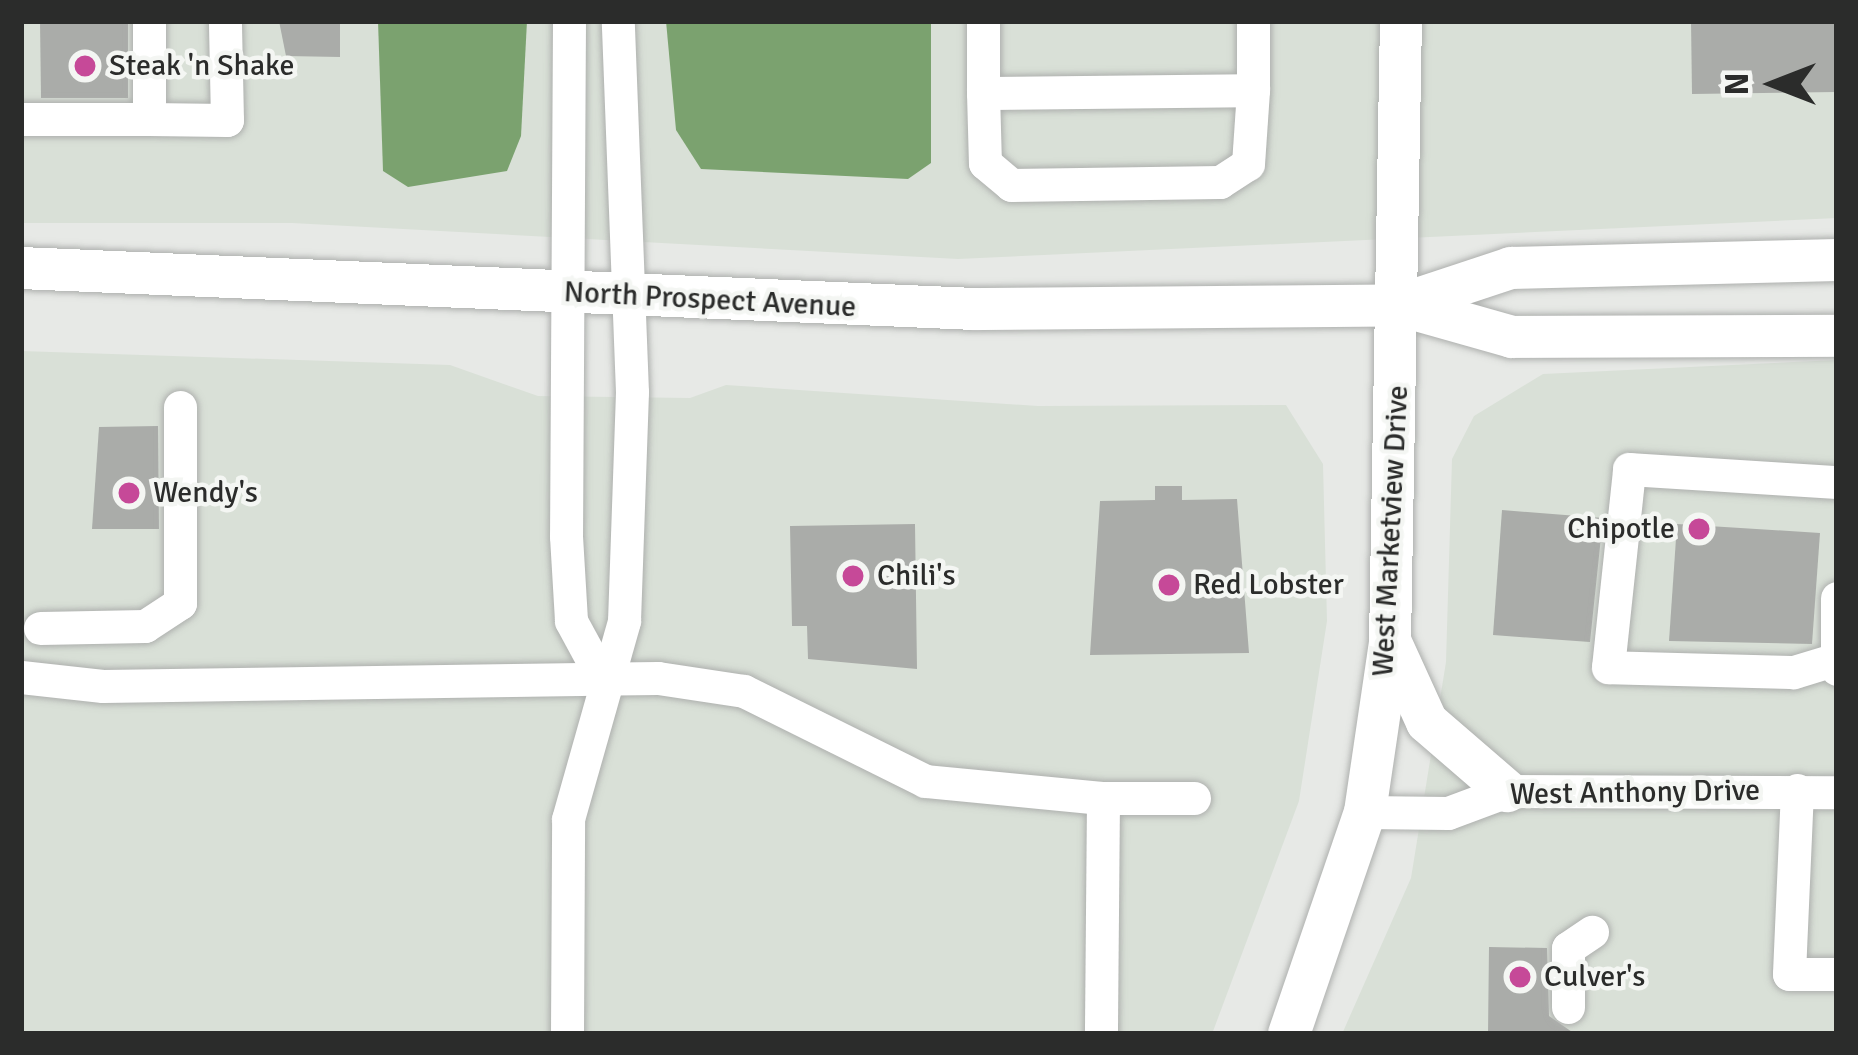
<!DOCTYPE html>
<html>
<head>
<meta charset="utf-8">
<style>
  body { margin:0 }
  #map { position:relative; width:1858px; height:1055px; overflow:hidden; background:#e7e9e6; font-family:Signika,sans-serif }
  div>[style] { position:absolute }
  .built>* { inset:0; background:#d9e0d7 }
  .water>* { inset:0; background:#7ba26f }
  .building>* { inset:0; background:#aaaca9 }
  .roads { filter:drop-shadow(0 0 3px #aeb0ae) drop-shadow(0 0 3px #aeb0ae) }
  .minor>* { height:33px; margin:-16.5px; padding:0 16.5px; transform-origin:16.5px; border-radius:16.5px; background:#fff }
  .major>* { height:42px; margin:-21px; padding:0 21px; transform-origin:21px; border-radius:21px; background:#fff }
  .dots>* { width:33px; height:33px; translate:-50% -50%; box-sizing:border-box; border:6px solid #f4f6f3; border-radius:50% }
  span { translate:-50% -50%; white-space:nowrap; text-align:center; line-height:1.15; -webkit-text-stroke:9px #f4f6f3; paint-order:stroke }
  .poi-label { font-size:30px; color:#2b2c2b }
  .left { translate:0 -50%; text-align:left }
  .right { translate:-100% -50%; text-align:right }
  .street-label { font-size:30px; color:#2b2c2b }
  .frame { position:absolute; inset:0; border:24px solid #2b2c2b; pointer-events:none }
  .north { position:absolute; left:1714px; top:24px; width:120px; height:120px; -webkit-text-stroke:9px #f4f6f3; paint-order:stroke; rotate:270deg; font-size:33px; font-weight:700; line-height:48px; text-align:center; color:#2b2c2b }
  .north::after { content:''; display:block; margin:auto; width:42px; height:54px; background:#2b2c2b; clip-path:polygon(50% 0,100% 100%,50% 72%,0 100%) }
</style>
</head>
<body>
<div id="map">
  <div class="built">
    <div style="clip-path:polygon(21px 21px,1837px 21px,1837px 218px,958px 259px,292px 223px,21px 223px)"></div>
    <div style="clip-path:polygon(21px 351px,450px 365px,538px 396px,690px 398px,726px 385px,1038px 406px,1286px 405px,1323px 464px,1327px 621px,1299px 801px,1212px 1034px,21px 1034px)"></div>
    <div style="clip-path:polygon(1837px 360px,1837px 1034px,1342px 1034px,1411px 878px,1446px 662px,1452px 459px,1474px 416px,1543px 374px)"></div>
  </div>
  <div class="water">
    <div style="clip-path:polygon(378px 21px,527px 21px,521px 136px,507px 171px,408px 187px,383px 171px)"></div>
    <div style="clip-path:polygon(666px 21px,931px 21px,931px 163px,908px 179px,701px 169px,676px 130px)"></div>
  </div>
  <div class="building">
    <div style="clip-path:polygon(40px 21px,128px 21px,128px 98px,41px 98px)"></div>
    <div style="clip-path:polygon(279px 21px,340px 21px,340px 57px,286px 56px)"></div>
    <div style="clip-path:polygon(1691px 21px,1837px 21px,1837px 92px,1692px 94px)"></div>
    <div style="clip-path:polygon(158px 426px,159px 529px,92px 529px,99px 427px)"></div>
    <div style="clip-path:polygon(1155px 486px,1182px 486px,1182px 500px,1237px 499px,1249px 653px,1090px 655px,1100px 501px,1155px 500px)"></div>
    <div style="clip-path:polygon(1502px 510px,1603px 518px,1590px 642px,1493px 635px)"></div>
    <div style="clip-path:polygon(915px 524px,917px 669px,808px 659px,807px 626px,792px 626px,790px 526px)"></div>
    <div style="clip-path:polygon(1677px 524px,1820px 533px,1812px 644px,1669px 641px)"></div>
    <div style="clip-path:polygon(1489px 947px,1547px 948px,1549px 1016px,1575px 1034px,1488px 1034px)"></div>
  </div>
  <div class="roads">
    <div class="minor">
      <div style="left:149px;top:21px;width:98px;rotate:90deg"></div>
      <div style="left:149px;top:119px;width:78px;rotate:0.7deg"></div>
      <div style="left:227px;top:120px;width:99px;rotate:-91.2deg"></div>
      <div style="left:569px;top:21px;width:515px;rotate:90.33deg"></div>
      <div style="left:566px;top:536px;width:85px;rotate:86.6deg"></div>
      <div style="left:571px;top:621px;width:65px;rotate:61.5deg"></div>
      <div style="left:983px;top:21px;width:72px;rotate:90deg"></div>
      <div style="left:983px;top:93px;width:270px;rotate:-0.6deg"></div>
      <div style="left:1253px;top:90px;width:69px;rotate:-90deg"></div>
      <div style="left:983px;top:93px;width:70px;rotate:88.4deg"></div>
      <div style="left:985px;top:163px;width:34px;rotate:40deg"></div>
      <div style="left:1011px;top:185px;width:209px;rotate:-0.8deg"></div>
      <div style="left:1220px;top:182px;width:33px;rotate:-33deg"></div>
      <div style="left:1248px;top:164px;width:74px;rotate:-86.1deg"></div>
      <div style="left:21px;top:119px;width:128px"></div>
      <div style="left:1837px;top:598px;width:71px;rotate:90deg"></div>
      <div style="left:40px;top:628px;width:105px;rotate:-1.1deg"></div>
      <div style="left:145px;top:626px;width:42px;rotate:-33.3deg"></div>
      <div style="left:180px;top:603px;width:196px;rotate:-90deg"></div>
      <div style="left:1830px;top:661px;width:39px;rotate:163deg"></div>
      <div style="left:1793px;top:672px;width:185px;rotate:-178.5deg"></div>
      <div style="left:1608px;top:667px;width:199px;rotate:-83.9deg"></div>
      <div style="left:1629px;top:469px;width:208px;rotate:3.6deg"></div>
      <div style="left:21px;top:677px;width:82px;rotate:6.3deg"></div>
      <div style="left:103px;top:686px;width:555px;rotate:-0.83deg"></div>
      <div style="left:658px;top:678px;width:87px;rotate:8.6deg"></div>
      <div style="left:744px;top:691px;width:202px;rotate:26.4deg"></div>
      <div style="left:925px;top:781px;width:179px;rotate:5.5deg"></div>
      <div style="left:1103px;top:798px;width:236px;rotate:90.5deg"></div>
      <div style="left:1797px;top:790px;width:184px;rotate:92.5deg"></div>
      <div style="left:1789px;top:974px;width:48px"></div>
      <div style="left:1103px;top:798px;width:91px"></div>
      <div style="left:1365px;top:812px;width:83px;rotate:0.7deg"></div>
      <div style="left:1448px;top:813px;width:63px;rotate:-20.4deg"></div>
      <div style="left:1507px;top:791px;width:330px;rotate:0.2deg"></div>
      <div style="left:1568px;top:1007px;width:59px;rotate:-90deg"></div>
      <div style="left:1568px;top:948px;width:29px;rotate:-34deg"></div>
      <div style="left:567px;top:1034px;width:215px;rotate:-89.7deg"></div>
      <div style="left:568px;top:819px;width:206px;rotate:-74.2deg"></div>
      <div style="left:624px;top:621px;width:229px;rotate:-88deg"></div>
      <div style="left:632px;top:392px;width:371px;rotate:-92.2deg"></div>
    </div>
    <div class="major">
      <div style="left:21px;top:268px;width:957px;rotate:2.46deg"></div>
      <div style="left:977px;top:309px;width:422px;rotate:-0.5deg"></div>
      <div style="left:1399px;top:305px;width:118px;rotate:-18.3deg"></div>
      <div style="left:1511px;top:268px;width:326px;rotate:-1.4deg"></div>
      <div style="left:1399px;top:305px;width:117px;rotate:15.8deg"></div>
      <div style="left:1512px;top:337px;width:325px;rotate:-0.2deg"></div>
      <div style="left:1391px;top:643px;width:87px;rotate:65.5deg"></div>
      <div style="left:1427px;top:722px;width:106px;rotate:40.8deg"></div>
      <div style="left:1289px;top:1034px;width:235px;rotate:-71.1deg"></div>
      <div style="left:1365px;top:812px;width:172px;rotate:-81.6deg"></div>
      <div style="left:1390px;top:642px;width:621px;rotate:-88.99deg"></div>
    </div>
  </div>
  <div class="dots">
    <div style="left:85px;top:66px;background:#c64998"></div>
    <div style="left:129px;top:493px;background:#c64998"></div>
    <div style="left:1699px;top:529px;background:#c64998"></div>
    <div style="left:853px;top:576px;background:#c64998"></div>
    <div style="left:1169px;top:585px;background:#c64998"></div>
    <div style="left:1520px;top:977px;background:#c64998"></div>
  </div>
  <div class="poi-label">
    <span class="left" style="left:109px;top:66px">Steak 'n Shake</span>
    <span class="left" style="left:153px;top:493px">Wendy's</span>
    <span class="right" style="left:1675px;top:529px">Chipotle</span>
    <span class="left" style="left:877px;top:576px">Chili's</span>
    <span class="left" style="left:1193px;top:585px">Red Lobster</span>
    <span class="left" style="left:1544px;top:977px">Culver's</span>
  </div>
  <div class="street-label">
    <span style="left:710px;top:300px;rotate:3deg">North Prospect Avenue</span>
    <span style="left:1391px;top:531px;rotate:-87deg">West Marketview Drive</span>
    <span style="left:1635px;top:793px;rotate:-1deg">West Anthony Drive</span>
  </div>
  <div class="frame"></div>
  <div class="north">N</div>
</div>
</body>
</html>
